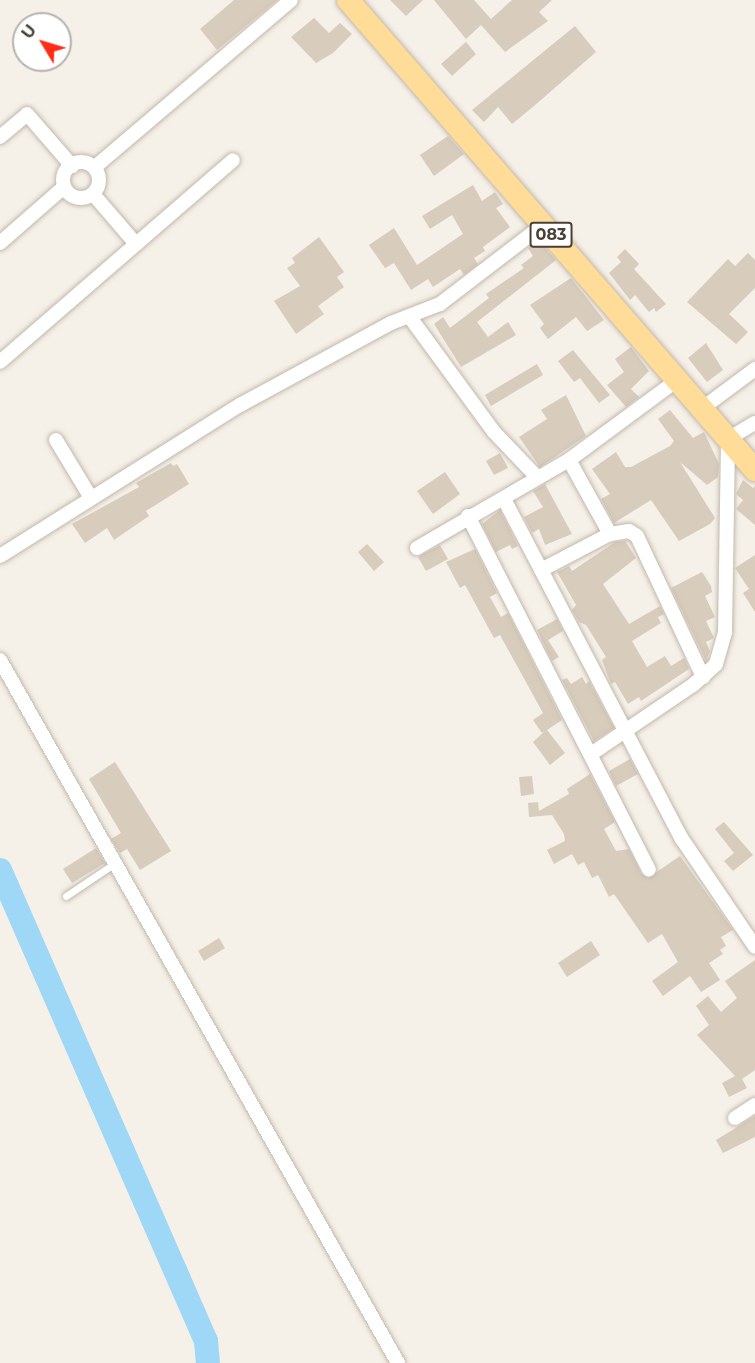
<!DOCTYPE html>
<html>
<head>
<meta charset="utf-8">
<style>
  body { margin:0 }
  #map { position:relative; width:755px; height:1363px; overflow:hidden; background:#f5f0e8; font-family:Montserrat,sans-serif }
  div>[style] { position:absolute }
  .river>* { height:24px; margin:-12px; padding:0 12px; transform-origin:12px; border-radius:12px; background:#9fd7f7 }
  .building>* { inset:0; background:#d8ccbc }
  .roads { filter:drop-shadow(0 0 2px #c2b8a9) drop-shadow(0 0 2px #c2b8a9) }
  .service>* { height:7px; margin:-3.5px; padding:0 3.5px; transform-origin:3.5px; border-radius:3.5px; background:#fff }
  .minor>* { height:14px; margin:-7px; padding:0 7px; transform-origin:7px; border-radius:7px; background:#fff }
  .minor>.ring { margin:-7px; padding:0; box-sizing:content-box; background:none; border:14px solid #fff; border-radius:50% }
  .primary>* { height:22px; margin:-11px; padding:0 11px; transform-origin:11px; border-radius:11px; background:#ffdc97 }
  span { translate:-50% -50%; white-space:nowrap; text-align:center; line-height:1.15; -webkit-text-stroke:6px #fff; paint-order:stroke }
  .shield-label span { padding:2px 4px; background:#fff; border:2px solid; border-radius:4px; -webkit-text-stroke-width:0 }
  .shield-label { font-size:16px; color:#494136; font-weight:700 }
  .north { position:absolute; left:12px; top:12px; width:60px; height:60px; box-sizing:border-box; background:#fff; border:2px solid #b6b3af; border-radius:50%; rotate:308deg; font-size:16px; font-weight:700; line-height:24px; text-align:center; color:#494136 }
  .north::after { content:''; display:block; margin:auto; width:21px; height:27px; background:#ff2d15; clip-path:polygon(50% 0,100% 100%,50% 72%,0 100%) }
</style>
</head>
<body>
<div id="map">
  <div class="river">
    <div style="left:0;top:870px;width:514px;rotate:66.38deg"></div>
    <div style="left:206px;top:1341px;width:22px;rotate:85deg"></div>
  </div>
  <div class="building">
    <div style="clip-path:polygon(234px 0,277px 0,217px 50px,200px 29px)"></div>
    <div style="clip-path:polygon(390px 0,423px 0,406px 16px)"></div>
    <div style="clip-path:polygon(434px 0,474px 0,491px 19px,512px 0,552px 0,539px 12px,548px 21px,505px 52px,481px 25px,466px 39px)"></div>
    <div style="clip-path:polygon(314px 18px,329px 33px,340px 23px,352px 34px,333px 53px,316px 63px,291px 37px)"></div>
    <div style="clip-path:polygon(575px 26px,596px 52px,534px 106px,512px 124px,498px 107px,484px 122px,472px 110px)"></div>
    <div style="clip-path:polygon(466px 42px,476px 54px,452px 76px,441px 64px)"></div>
    <div style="clip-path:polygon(448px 136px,464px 154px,434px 176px,420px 155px)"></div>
    <div style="clip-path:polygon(473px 185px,482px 201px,495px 192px,503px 204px,496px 208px,510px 227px,483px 247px,485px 251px,474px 258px,478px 264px,464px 275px,460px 269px,433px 287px,428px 279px,411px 290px,394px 263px,385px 268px,369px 245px,394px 228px,417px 265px,463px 234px,452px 215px,430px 229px,422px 216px)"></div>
    <div style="clip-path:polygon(319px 237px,344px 272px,337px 277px,344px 287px,318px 306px,324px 314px,296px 334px,274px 301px,300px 286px,287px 268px,295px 263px,292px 258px)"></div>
    <div style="clip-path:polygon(538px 240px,556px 260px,477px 322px,488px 337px,508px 322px,516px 335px,461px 367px,434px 324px,443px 317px,450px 328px,489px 298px,486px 294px,524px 268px,521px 265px,533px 256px,528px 248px)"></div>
    <div style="clip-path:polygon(625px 249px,639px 264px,634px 269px,666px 304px,656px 312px,654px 308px,649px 312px,635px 295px,630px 300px,609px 273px,621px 262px,617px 257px)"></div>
    <div style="clip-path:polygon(748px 253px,755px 260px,755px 288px,729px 314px,748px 332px,736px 344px,687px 302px,728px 259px,735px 266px)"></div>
    <div style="clip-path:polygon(571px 278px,604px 320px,587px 331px,576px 317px,548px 339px,540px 328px,544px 324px,530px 305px)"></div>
    <div style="clip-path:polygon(706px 343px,723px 370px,707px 382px,688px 358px)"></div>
    <div style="clip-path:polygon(631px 347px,649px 371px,631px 389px,639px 397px,626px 407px,607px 385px,624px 372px,615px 359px)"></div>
    <div style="clip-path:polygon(573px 350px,610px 395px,599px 403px,580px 378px,574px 382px,558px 361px)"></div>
    <div style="clip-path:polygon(537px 364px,543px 375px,491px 406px,485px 395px)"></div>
    <div style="clip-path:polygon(566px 395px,586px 436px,540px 467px,519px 437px,547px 419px,541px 410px)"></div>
    <div style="clip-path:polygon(670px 410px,693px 438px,704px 432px,719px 464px,718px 477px,707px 485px,680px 462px,715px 518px,710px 524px,679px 541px,651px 500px,614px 523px,601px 499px,610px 494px,592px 469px,616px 452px,625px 467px,631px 467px,670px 446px,674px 441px,658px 419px)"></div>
    <div style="clip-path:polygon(500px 453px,508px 468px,494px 475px,486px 461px)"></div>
    <div style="clip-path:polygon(171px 463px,173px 466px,177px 464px,189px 484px,146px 511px,149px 516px,114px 540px,107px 528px,85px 543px,72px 524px,139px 487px,136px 483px)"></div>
    <div style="clip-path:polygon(445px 472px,460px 494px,433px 514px,417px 491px)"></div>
    <div style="clip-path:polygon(743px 480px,753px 488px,755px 486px,755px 525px,736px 509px,743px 500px,736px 494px)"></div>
    <div style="clip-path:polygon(545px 484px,572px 534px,545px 545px,539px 529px,532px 533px,524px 517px,543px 507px,533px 491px)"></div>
    <div style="clip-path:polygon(500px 510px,518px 546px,512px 549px,510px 545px,496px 552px,482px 524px)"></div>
    <div style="clip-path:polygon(625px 541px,636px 558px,603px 584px,629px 624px,660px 606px,664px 614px,658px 617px,661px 623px,632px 641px,647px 667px,665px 656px,671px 666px,684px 658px,689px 669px,641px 701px,639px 697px,628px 704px,615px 682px,611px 684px,602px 660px,606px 657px,586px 625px,579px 622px,572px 610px,576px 605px,557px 572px,569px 566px,572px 571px,615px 542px)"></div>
    <div style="clip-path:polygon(367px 544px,384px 562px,374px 571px,358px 552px)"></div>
    <div style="clip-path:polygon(440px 545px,448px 559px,426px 571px,418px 557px)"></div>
    <div style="clip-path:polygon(475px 549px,497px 593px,490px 597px,501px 617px,508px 613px,562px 720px,547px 730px,565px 753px,550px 765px,533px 742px,545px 731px,542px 733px,533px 720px,543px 713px,500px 635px,494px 638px,465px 585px,460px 588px,446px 562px)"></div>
    <div style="clip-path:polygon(755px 555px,755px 612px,743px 593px,749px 589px,735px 568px)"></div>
    <div style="clip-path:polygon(702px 572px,711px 586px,712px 592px,705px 596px,715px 617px,706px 621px,714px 638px,706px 642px,710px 651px,706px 661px,671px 588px)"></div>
    <div style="clip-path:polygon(557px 619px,563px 631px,548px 640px,559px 657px,552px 661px,537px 630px)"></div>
    <div style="clip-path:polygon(582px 677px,586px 684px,589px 681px,614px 728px,594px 741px,562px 680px,567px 678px,571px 684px)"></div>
    <div style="clip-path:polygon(630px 759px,638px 774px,616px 786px,609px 771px)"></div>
    <div style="clip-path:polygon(115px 762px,171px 851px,140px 870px,127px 849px,120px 853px,111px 839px,121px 833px,89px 779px)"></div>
    <div style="clip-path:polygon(590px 774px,615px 822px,604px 829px,616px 851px,629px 849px,641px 873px,648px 878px,680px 856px,733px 930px,721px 937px,726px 946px,720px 950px,723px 954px,709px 963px,720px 980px,701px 992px,690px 976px,663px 996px,652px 981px,678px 962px,662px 934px,648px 943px,614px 894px,609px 897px,598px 875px,592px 878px,584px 862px,578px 865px,572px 854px,554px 864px,547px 850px,565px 841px,564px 834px,552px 815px,529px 817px,528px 803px,538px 802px,539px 811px,569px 794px,567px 789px)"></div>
    <div style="clip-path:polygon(532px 776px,534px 794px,521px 796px,519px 777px)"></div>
    <div style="clip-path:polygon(724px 822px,753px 855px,733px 871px,724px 861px,734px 853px,715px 829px)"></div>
    <div style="clip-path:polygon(96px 848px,105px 863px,72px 883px,63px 869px)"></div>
    <div style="clip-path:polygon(219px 938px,225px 948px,204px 961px,198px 951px)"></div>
    <div style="clip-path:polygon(591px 941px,600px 955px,567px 977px,558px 963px)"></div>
    <div style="clip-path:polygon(755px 960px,755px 1070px,742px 1079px,747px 1088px,729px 1097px,722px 1083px,735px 1076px,697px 1035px,709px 1025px,696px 1006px,708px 996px,721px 1012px,737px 998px,725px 981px)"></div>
    <div style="clip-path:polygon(755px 1116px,755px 1137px,723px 1153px,716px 1140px)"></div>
  </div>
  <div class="roads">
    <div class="service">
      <div style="left:66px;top:896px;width:59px;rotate:-34deg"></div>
    </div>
    <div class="minor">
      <div style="left:0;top:137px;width:35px;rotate:-40deg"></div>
      <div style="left:27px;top:114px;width:69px;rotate:49.1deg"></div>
      <div class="ring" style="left:63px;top:162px;width:22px;height:22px"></div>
      <div style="left:95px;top:167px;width:257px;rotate:-40.4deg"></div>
      <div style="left:93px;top:194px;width:66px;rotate:49.3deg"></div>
      <div style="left:0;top:243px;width:85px;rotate:-41.2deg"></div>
      <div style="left:409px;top:316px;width:144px;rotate:53.8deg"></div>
      <div style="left:494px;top:432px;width:62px;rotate:46.3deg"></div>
      <div style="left:0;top:362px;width:308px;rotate:-40.9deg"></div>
      <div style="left:700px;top:410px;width:69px;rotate:-36.7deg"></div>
      <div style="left:56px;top:440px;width:68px;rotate:58.9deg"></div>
      <div style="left:569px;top:460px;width:85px;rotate:61deg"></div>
      <div style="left:504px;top:499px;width:384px;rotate:62.4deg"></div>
      <div style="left:682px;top:839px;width:130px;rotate:55.9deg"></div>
      <div style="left:468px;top:516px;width:397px;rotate:62.9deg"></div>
      <div style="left:417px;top:548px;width:176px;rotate:-30.1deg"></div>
      <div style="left:569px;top:460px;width:134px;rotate:-36.5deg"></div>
      <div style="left:0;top:556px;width:284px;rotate:-32.2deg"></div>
      <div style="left:240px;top:405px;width:172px;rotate:-28.5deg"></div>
      <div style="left:391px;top:323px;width:53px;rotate:-21.2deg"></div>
      <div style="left:440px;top:304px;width:130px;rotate:-37.5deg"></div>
      <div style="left:541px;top:570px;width:78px;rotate:-27.6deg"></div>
      <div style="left:610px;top:534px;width:19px;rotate:-9deg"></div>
      <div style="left:629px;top:531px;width:9px;rotate:32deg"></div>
      <div style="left:637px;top:536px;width:156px;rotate:64.9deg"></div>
      <div style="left:0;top:660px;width:808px;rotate:60.48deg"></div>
      <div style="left:591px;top:754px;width:123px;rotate:-34.1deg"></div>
      <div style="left:693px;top:685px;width:31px;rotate:-42deg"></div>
      <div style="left:716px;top:664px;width:33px;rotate:-74deg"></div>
      <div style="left:725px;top:632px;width:193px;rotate:-89.1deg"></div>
      <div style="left:728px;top:439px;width:31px;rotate:-31deg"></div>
      <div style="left:735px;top:1118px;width:24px;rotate:-33deg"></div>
    </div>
    <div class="primary">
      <div style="left:348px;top:0;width:622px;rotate:49.11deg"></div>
    </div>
  </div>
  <div class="shield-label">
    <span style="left:551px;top:235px">083</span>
  </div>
  <div class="north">U</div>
</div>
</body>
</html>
